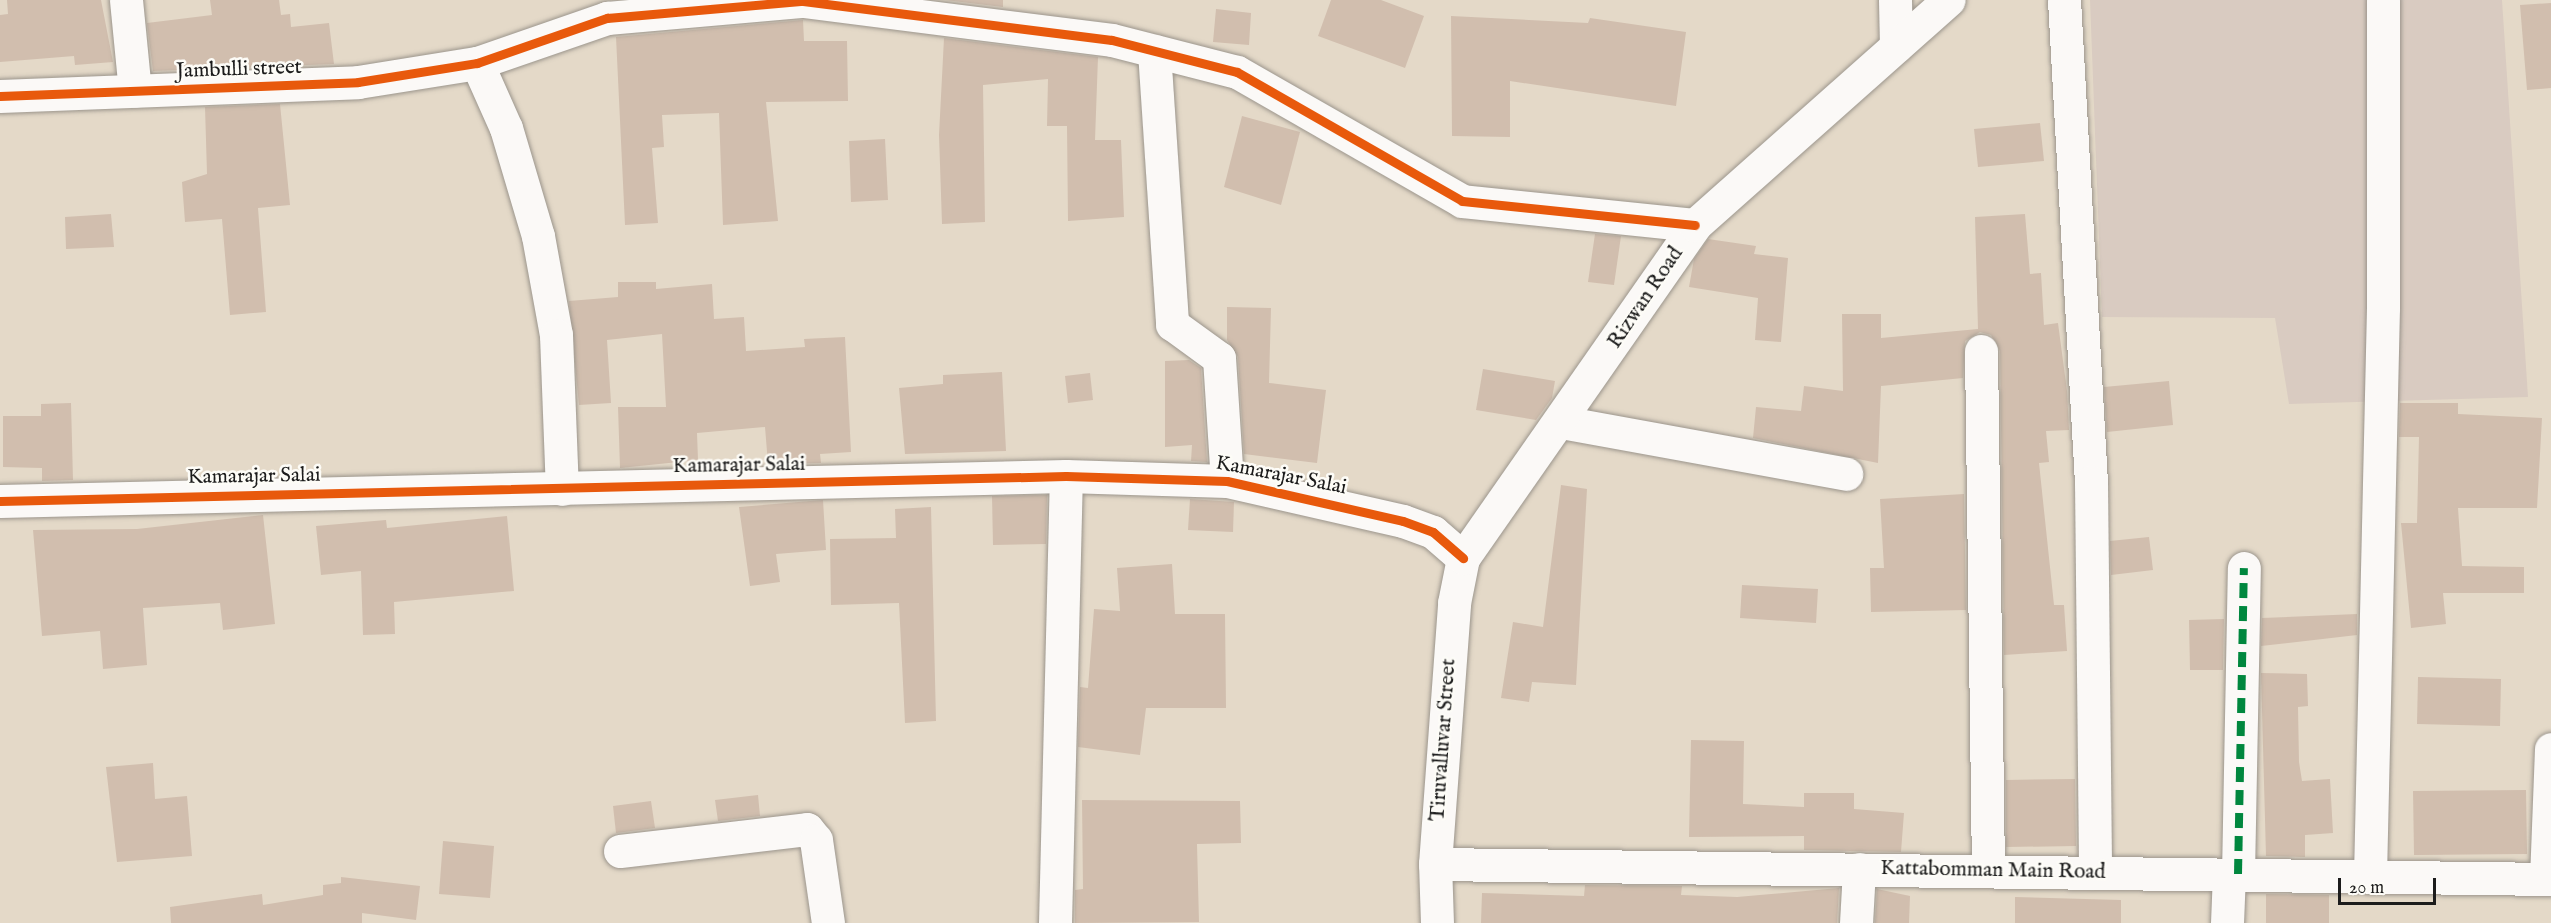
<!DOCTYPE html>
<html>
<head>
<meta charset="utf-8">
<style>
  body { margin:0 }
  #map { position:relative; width:2551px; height:923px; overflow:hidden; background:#e4d9c8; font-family:"IM FELL English",serif }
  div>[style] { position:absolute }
  .industrial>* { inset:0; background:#d9cbc1 }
  .building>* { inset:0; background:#d1beae }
  .roads { filter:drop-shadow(0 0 2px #9b958c) drop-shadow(0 0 2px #9b958c) }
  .street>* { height:33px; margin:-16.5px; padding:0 16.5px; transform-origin:16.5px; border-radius:16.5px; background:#fbf9f7 }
  .secondary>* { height:33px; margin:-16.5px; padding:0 16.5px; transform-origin:16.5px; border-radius:16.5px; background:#fbf9f7 }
  .quiet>* { height:8px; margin-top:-4px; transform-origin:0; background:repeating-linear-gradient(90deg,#00873e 0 15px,transparent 0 23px) }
  .cycleway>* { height:9px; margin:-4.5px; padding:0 4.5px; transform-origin:4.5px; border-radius:4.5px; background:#e8590c }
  span { translate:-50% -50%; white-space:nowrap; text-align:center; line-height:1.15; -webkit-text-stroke:5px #fdfcf7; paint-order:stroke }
  .street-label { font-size:21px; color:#1c1c1c }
  .scale { position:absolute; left:2338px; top:878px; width:98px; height:27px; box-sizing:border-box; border:3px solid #1c1c1c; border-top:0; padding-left:8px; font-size:18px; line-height:21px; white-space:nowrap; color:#1c1c1c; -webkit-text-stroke:4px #fdfcf7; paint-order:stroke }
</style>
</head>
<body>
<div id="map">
  <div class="industrial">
    <div style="clip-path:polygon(2090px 0,2502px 0,2528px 397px,2289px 404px,2275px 318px,2102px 317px)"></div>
  </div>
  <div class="building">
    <div style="clip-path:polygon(7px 0,101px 0,113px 62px,75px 65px,74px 56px,0 62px,0 15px,8px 14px)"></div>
    <div style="clip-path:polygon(210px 0,279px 0,281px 15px,290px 14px,291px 27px,329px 23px,334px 64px,153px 71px,147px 23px,212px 15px)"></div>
    <div style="clip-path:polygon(945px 0,1003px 0,1003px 7px)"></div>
    <div style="clip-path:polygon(1331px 0,1381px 0,1424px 16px,1405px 68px,1318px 36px)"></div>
    <div style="clip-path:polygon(2551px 3px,2551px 88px,2527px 90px,2520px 5px)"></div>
    <div style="clip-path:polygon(1216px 9px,1251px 13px,1249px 45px,1213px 42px)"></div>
    <div style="clip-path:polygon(1451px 16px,1588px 23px,1590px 18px,1686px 32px,1676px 106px,1510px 81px,1510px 137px,1452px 136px)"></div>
    <div style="clip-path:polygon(803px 20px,804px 41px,847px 41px,848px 101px,766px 102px,778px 221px,723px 225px,719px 113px,662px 115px,664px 147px,652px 148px,658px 223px,625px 225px,616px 37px)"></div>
    <div style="clip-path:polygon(944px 38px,1098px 57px,1095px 140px,1121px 140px,1124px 217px,1068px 221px,1067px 126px,1047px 126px,1048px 79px,983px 85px,985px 222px,942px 224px,939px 135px)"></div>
    <div style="clip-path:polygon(280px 104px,290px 205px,258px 208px,266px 312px,230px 315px,222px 219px,185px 222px,182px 182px,207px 174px,205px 107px)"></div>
    <div style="clip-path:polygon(1242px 116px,1300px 132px,1281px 205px,1224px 187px)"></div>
    <div style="clip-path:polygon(2040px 123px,2044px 161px,1978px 167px,1974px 129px)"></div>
    <div style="clip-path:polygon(885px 139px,888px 200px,851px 202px,849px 141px)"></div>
    <div style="clip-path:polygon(111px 214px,114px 247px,66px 249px,65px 217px)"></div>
    <div style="clip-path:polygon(2025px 214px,2030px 274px,2041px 273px,2044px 325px,2058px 323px,2067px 391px,2069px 430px,2046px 431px,2049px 462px,2039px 463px,2054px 605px,2064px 605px,2067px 651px,2004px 655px,2000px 351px,1991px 335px,1980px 332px,1965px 341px,1963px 378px,1881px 386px,1878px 463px,1753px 438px,1756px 407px,1801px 411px,1804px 386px,1843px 391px,1842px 314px,1881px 314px,1881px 338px,1978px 329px,1975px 217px)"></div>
    <div style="clip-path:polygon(1595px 234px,1621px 236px,1614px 285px,1588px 282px)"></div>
    <div style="clip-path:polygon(1708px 239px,1756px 246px,1754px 254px,1788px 258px,1781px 342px,1755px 340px,1758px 298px,1689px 287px,1694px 259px)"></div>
    <div style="clip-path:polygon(618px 282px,656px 282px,656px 289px,712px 284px,714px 319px,744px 317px,746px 351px,805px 347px,804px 339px,845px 337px,851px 452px,820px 454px,821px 463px,768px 464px,765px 427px,697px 433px,698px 460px,620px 468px,618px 407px,666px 407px,662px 334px,607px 340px,611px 403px,579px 405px,569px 301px,618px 297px)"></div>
    <div style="clip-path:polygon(1227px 307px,1271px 308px,1269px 383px,1326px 390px,1317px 463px,1244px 454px,1238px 357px,1227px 340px)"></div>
    <div style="clip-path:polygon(1189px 360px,1201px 368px,1207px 462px,1191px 461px,1192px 445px,1165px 447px,1165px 361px)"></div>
    <div style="clip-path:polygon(1483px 369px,1555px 381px,1552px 398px,1536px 420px,1476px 410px)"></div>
    <div style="clip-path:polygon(1002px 372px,1006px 451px,905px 454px,899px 388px,943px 384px,943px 375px)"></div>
    <div style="clip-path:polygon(1090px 373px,1093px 400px,1068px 403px,1065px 376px)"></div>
    <div style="clip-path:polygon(2169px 381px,2173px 425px,2107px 432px,2104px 387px)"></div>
    <div style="clip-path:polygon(71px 403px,73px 480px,42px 481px,42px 468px,3px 467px,3px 416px,41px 416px,41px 404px)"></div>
    <div style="clip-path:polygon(2400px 403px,2458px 403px,2458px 414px,2542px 418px,2537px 508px,2458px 508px,2462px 566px,2524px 567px,2524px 593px,2443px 593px,2446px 624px,2411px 628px,2401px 523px,2417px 523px,2419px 437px,2399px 437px)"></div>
    <div style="clip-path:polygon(1561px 485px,1587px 489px,1576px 685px,1532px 682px,1529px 702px,1501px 698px,1513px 622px,1543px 627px)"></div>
    <div style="clip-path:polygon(1964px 494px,1966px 610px,1871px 612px,1870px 568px,1884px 568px,1880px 499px)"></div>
    <div style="clip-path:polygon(1047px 495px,1046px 544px,993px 545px,992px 496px)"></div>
    <div style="clip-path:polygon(1190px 499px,1234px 502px,1233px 532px,1188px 530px)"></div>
    <div style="clip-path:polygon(823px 500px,826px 550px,776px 554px,780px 582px,750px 586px,739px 507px)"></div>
    <div style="clip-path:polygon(931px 507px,936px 721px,905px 723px,899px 603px,831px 605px,830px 539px,896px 538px,895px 509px)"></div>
    <div style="clip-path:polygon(263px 515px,275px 624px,223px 630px,220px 603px,143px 608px,147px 665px,103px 669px,100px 631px,42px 636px,33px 530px,137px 529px)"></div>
    <div style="clip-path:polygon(507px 516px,514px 591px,394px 602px,395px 634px,363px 635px,361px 571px,321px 575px,316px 526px,386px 520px,387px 528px)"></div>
    <div style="clip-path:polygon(2149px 537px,2153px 570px,2111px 575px,2110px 541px)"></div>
    <div style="clip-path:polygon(1172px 564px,1175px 614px,1225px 614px,1226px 708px,1146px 708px,1140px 755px,1078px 747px,1080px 687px,1088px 688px,1094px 609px,1120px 611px,1117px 568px)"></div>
    <div style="clip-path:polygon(1742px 585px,1818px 589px,1816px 623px,1740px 618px)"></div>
    <div style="clip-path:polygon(2357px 614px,2357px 635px,2261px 646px,2262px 618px)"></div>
    <div style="clip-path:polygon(2224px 619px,2223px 670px,2190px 670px,2189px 620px)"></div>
    <div style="clip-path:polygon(2261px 673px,2307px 674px,2308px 706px,2298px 707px,2299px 762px,2302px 781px,2330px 779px,2333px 833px,2305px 835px,2305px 857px,2266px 856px)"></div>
    <div style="clip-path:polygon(2418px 677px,2501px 679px,2500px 726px,2417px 724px)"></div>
    <div style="clip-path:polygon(1691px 740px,1744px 741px,1743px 804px,1804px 807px,1804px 793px,1854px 793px,1854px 809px,1904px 813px,1901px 852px,1804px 850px,1804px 836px,1689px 837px)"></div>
    <div style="clip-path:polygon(153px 763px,155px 799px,187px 796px,192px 856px,117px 862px,106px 767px)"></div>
    <div style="clip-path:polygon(2075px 779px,2076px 846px,2006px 847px,2006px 780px)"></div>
    <div style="clip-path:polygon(2526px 790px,2527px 854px,2414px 855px,2413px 791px)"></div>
    <div style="clip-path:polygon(758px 795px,760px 816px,718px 821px,715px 800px)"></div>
    <div style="clip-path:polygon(1082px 800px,1240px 801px,1241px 843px,1197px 844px,1199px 922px,1075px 923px,1075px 890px,1083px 889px)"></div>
    <div style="clip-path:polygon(651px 801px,655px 828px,616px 833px,613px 806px)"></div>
    <div style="clip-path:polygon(443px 841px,494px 846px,490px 898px,439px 894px)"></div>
    <div style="clip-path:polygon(341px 877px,420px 886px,416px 920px,362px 913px,362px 923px,171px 923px,170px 907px,262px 894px,263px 905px,323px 895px,323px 885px,341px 883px)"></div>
    <div style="clip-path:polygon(1585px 885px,1682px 886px,1681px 895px,1737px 897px,1839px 888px,1837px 923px,1481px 923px,1482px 893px,1584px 896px)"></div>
    <div style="clip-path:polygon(1877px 889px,1910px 896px,1909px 923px,1875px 923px)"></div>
    <div style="clip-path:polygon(2266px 894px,2329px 895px,2329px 923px,2266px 923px)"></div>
    <div style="clip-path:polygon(2015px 897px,2121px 900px,2121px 923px,2015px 923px)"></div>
  </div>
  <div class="roads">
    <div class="street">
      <div style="left:126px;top:0;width:91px;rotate:84.4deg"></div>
      <div style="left:1895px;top:0;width:46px;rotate:88.8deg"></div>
      <div style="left:2064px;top:0;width:483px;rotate:86.8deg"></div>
      <div style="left:2091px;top:482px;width:391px;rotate:89.4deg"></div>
      <div style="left:1154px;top:51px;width:274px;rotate:86.2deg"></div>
      <div style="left:1172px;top:324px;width:58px;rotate:35.9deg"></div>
      <div style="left:1219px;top:358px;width:123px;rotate:86.3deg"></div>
      <div style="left:477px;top:63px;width:71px;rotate:66deg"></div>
      <div style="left:506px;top:128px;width:113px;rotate:73.5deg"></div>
      <div style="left:538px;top:236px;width:101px;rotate:79.7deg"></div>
      <div style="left:556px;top:335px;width:154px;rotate:87.8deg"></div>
      <div style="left:0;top:96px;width:358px;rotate:-2.2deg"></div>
      <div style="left:358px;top:82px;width:121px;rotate:-9.1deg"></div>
      <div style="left:477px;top:63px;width:138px;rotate:-19.1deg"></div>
      <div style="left:607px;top:18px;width:197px;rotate:-5deg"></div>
      <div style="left:803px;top:1px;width:311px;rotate:7.2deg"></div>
      <div style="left:1112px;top:40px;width:129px;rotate:14.4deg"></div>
      <div style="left:1237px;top:72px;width:259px;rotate:29.8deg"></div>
      <div style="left:1462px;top:201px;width:234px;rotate:5.9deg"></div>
      <div style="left:1981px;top:351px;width:520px;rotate:89.23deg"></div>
      <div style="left:1561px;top:422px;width:290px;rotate:10.3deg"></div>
      <div style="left:620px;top:851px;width:188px;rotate:-6.7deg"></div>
      <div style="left:807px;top:829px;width:14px;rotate:51deg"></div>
      <div style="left:816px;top:840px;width:84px;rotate:81.8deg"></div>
      <div style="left:2238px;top:874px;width:306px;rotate:-88.9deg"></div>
      <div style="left:2370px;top:876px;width:568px;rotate:-88.69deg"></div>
      <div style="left:2383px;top:308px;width:308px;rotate:-90deg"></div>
      <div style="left:2546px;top:879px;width:130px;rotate:-87.8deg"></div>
      <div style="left:1055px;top:923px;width:447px;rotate:-88.6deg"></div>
      <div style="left:1856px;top:923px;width:54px;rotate:-86.8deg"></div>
      <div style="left:2227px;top:923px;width:49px;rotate:-87.7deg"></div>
    </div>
    <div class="secondary">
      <div style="left:0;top:501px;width:1066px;rotate:-1.34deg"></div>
      <div style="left:1066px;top:476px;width:161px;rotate:1.8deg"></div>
      <div style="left:1227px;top:481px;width:180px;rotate:12.8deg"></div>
      <div style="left:1403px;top:521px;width:32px;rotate:20deg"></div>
      <div style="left:1433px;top:532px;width:40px;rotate:41deg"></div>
      <div style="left:1435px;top:864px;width:1116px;rotate:0.77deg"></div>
      <div style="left:1437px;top:923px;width:59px;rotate:-91.9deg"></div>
      <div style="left:1435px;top:864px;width:262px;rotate:-85.8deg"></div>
      <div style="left:1454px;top:603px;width:46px;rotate:-78.7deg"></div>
      <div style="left:1463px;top:558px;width:406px;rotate:-55.1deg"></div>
      <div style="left:1695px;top:225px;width:339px;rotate:-41.6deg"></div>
    </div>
  </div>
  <div class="quiet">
    <div style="left:2238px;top:874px;width:306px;rotate:-88.9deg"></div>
  </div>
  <div class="cycleway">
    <div style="left:0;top:96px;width:358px;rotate:-2.2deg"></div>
    <div style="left:358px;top:82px;width:121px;rotate:-9.1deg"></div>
    <div style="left:477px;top:63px;width:138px;rotate:-19.1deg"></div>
    <div style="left:607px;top:18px;width:197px;rotate:-5deg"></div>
    <div style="left:803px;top:1px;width:311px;rotate:7.2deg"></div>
    <div style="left:1112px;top:40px;width:129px;rotate:14.4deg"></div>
    <div style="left:1237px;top:72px;width:259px;rotate:29.8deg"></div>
    <div style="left:1462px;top:201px;width:234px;rotate:5.9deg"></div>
    <div style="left:0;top:501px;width:1066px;rotate:-1.34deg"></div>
    <div style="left:1066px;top:476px;width:161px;rotate:1.8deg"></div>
    <div style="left:1227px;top:481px;width:180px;rotate:12.8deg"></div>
    <div style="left:1403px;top:521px;width:32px;rotate:20deg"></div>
    <div style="left:1433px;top:532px;width:40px;rotate:41deg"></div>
  </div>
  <div class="street-label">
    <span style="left:239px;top:70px;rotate:-2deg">Jambulli street</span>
    <span style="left:1646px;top:298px;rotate:-56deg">Rizwan Road</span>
    <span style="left:739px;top:466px;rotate:-1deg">Kamarajar Salai</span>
    <span style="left:1281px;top:476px;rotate:11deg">Kamarajar Salai</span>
    <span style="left:254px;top:477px;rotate:-1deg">Kamarajar Salai</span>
    <span style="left:1444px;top:740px;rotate:-86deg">Tiruvalluvar Street</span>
    <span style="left:1993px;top:871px;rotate:1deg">Kattabomman Main Road</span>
  </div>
  <div class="scale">20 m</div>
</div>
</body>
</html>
